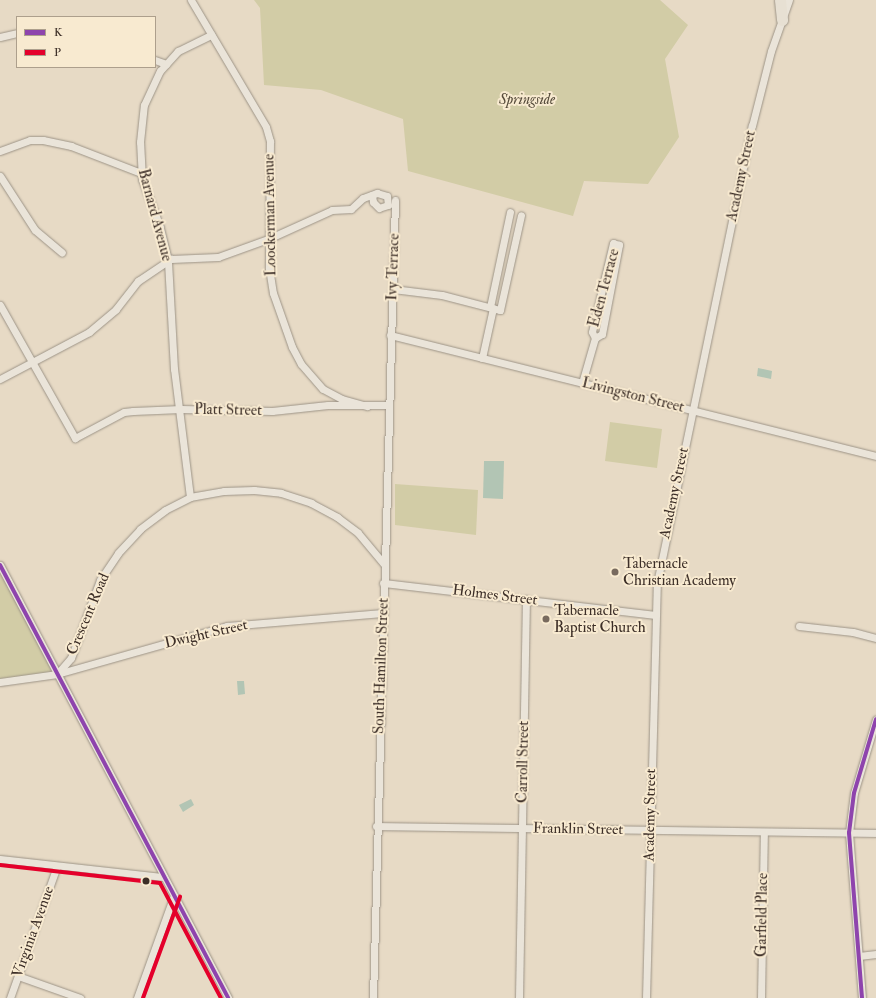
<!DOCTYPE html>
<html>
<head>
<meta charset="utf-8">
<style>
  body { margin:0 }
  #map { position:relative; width:876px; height:998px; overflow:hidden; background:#e7dac5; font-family:"IM FELL Double Pica",serif }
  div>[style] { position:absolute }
  .green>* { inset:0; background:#d2cca6 }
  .water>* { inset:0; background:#b2c5b4 }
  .roads { filter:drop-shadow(0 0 1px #9d9487) drop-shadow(0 0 1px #9d9487) }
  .minor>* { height:7px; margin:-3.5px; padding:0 3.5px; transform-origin:3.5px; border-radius:3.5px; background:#eae4d9 }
  .highway>* { height:11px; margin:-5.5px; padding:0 5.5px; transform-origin:5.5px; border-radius:5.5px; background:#e7e0d3 }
  .bus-1>* { height:4px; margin:-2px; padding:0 2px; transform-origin:2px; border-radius:2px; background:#8e44ad }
  .bus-2>* { height:4px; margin:-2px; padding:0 2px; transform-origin:2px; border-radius:2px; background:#e4002b }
  .dots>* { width:11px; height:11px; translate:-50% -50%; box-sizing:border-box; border:2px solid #f8ead0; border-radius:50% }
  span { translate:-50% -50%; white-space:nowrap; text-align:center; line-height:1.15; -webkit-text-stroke:4px #f8ead0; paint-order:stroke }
  .park-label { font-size:15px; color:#564b3b; font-style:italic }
  .street-label { font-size:15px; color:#3c2e27 }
  .poi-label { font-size:15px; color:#3c2e27 }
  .left { translate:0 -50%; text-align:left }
  .legend { position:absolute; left:16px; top:16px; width:140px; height:52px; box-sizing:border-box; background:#f8ead0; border:1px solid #ad9f8c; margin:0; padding:5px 7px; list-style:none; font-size:12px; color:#3c2e27 }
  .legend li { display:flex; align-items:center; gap:8px; height:20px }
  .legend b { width:20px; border:1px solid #ad9f8c }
</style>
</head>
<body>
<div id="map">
  <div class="green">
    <div style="clip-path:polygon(254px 0,660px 0,688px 25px,665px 59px,679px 137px,648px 184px,584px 181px,573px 216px,408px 171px,403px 119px,321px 90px,264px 85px,260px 8px)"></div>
    <div style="clip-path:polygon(610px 422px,662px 429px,657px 468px,605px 461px)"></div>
    <div style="clip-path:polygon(395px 484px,478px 490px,476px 535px,395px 525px)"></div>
    <div style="clip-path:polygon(0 565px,57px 674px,0 682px)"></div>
  </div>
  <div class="water">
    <div style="clip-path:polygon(758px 368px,772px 371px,771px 379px,757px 376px)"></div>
    <div style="clip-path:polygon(484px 461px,504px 461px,503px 499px,483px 498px)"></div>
    <div style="clip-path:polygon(237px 681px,244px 681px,245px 694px,238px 695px)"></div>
    <div style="clip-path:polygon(191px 799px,194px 805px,183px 812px,179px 805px)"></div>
  </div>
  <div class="roads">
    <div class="minor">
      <div style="left:191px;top:0;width:147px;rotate:59.4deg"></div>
      <div style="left:266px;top:127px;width:15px;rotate:74deg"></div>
      <div style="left:270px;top:141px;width:127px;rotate:90.5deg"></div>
      <div style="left:269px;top:268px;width:25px;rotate:81deg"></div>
      <div style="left:273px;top:293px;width:57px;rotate:70.6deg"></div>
      <div style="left:292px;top:347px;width:19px;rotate:62deg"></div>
      <div style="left:301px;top:364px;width:33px;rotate:49deg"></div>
      <div style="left:323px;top:389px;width:21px;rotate:28deg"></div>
      <div style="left:342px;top:399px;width:26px;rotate:16deg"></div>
      <div style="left:0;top:37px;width:17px;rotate:-13deg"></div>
      <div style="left:155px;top:60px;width:12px;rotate:20deg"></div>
      <div style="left:0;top:151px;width:32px;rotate:-20deg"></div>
      <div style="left:30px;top:140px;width:13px"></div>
      <div style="left:43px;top:140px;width:29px;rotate:12deg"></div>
      <div style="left:71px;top:146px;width:75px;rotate:21.1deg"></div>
      <div style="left:0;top:176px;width:64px;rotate:57.1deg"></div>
      <div style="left:35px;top:230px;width:35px;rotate:40deg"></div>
      <div style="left:393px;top:289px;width:49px;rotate:7deg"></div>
      <div style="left:442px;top:295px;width:60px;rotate:14.5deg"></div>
      <div style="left:500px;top:310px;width:97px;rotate:-77.5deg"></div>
      <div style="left:0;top:305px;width:153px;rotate:60.6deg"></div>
      <div style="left:75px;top:438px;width:55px;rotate:-28deg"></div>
      <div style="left:124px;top:412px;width:9px;rotate:-6deg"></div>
      <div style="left:133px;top:411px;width:48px;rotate:-2.4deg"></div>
      <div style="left:181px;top:409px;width:91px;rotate:1.3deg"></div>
      <div style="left:272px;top:411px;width:56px;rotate:-6.1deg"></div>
      <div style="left:328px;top:405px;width:59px"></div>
      <div style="left:490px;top:307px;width:97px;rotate:-78.1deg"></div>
      <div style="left:390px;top:335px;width:501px;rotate:13.98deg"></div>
      <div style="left:482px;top:358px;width:51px;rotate:-77.6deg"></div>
      <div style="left:0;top:379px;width:101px;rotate:-27.8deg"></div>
      <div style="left:89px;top:332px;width:35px;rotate:-40deg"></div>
      <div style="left:116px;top:309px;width:36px;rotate:-52deg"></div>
      <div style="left:138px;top:281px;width:40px;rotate:-34deg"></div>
      <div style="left:171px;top:259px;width:47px;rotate:-2.4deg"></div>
      <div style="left:218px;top:257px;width:53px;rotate:-19.8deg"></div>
      <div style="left:268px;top:239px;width:70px;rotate:-24.4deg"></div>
      <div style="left:332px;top:210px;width:19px;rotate:-3deg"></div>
      <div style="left:351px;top:209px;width:16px;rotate:-43deg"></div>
      <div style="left:363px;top:198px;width:15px;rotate:-20deg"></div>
      <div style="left:377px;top:193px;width:10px;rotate:17deg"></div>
      <div style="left:387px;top:196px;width:9px;rotate:84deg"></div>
      <div style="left:388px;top:205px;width:9px;rotate:162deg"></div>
      <div style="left:379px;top:208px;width:8px;rotate:-135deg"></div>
      <div style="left:373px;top:202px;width:7px;rotate:-98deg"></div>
      <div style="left:582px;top:383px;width:47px;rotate:-73.9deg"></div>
      <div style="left:595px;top:338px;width:8px;rotate:-30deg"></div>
      <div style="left:602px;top:334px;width:91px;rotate:-79.2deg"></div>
      <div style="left:619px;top:245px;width:6px;rotate:-162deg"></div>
      <div style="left:613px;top:243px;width:91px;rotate:103.3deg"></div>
      <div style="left:592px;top:332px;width:7px;rotate:63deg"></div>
      <div style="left:190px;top:497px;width:129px;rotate:-97.1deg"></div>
      <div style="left:174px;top:369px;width:109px;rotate:-93.2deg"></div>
      <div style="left:168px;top:260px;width:34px;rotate:-104deg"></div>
      <div style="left:160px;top:227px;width:51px;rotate:-110.6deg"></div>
      <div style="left:142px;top:179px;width:37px;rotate:-93deg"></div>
      <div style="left:140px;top:142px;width:37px;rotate:-84deg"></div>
      <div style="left:144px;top:105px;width:38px;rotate:-65deg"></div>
      <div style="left:160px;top:71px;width:27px;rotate:-48deg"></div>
      <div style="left:178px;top:51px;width:37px;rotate:-26deg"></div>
      <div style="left:0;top:565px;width:489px;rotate:62.2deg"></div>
      <div style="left:383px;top:583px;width:273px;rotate:6.7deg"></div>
      <div style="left:799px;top:626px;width:54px;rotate:6.3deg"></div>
      <div style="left:853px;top:632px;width:24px;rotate:15deg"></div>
      <div style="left:57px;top:674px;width:21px;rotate:-49deg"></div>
      <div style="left:71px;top:658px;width:83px;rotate:-69.6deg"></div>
      <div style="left:100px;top:580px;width:32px;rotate:-56deg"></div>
      <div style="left:118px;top:553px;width:33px;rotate:-47deg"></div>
      <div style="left:140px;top:529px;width:31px;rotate:-37deg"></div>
      <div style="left:165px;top:510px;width:28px;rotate:-27deg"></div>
      <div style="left:190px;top:497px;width:35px;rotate:-10deg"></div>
      <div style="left:224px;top:491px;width:30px;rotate:-2deg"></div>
      <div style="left:254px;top:490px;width:27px;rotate:6deg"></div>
      <div style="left:281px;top:493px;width:32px;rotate:18deg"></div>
      <div style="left:311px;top:503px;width:30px;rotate:28deg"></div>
      <div style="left:337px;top:517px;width:26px;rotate:37deg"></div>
      <div style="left:358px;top:533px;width:40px;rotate:50deg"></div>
      <div style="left:0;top:682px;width:58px;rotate:-8deg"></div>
      <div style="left:57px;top:674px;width:177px;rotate:-15.8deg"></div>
      <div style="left:227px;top:626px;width:156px;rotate:-4.8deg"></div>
      <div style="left:376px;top:826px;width:500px;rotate:0.8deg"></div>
      <div style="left:0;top:859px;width:165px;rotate:6.3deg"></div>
      <div style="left:859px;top:956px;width:17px;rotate:-7deg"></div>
      <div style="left:18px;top:976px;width:66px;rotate:19.5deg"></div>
      <div style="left:10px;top:998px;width:140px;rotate:-70.4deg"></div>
      <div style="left:137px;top:998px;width:109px;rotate:-70.2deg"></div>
      <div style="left:373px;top:998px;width:798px;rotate:-88.42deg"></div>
      <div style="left:519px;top:998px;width:399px;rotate:-89deg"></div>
      <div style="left:646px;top:998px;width:415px;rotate:-88.5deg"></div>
      <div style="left:657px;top:583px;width:467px;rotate:-78.3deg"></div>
      <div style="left:752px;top:126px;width:77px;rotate:-75.8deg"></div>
      <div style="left:771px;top:51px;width:54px;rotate:-70.6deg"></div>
      <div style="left:761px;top:998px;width:165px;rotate:-89deg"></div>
      <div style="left:862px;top:998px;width:166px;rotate:-94.5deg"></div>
      <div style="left:849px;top:833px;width:40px;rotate:-82.9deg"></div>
      <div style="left:854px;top:793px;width:77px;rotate:-73.4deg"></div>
    </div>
    <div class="highway">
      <div style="left:780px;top:0;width:20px;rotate:84deg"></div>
    </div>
  </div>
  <div class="bus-1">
    <div style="left:0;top:565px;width:489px;rotate:62.2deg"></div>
    <div style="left:862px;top:998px;width:166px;rotate:-94.5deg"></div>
    <div style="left:849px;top:833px;width:40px;rotate:-82.9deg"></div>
    <div style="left:854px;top:793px;width:77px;rotate:-73.4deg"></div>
  </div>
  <div class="bus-2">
    <div style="left:0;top:865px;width:161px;rotate:6.4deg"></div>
    <div style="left:160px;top:883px;width:130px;rotate:62.1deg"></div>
    <div style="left:143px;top:998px;width:108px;rotate:-69.9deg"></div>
  </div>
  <div class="dots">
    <div style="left:615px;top:572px;background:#786a5e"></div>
    <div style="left:546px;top:619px;background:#786a5e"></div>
    <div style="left:146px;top:881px;background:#3c2e27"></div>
  </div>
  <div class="park-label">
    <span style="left:527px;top:100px">Springside</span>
  </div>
  <div class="street-label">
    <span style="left:741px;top:176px;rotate:-78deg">Academy Street</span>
    <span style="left:155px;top:215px;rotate:75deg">Barnard Avenue</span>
    <span style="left:270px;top:215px;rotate:-91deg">Loockerman Avenue</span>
    <span style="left:393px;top:267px;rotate:-88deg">Ivy Terrace</span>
    <span style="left:604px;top:288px;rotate:-75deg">Eden Terrace</span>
    <span style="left:633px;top:395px;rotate:14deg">Livingston Street</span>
    <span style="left:228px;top:410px;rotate:1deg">Platt Street</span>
    <span style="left:674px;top:493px;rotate:-78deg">Academy Street</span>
    <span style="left:495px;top:595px;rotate:7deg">Holmes Street</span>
    <span style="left:88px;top:614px;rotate:-67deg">Crescent Road</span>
    <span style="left:206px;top:634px;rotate:-13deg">Dwight Street</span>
    <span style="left:381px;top:666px;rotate:-88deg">South Hamilton Street</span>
    <span style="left:523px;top:762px;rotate:-89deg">Carroll Street</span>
    <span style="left:650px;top:815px;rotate:-89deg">Academy Street</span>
    <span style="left:578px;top:829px;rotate:1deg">Franklin Street</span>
    <span style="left:762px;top:915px;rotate:-89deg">Garfield Place</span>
    <span style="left:33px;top:932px;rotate:-70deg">Virginia Avenue</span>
  </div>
  <div class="poi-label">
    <span class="left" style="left:623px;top:572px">Tabernacle<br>Christian Academy</span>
    <span class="left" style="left:554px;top:619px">Tabernacle<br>Baptist Church</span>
  </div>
  <ul class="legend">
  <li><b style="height:5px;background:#8e44ad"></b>K</li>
  <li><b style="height:5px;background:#e4002b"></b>P</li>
  </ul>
</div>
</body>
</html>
